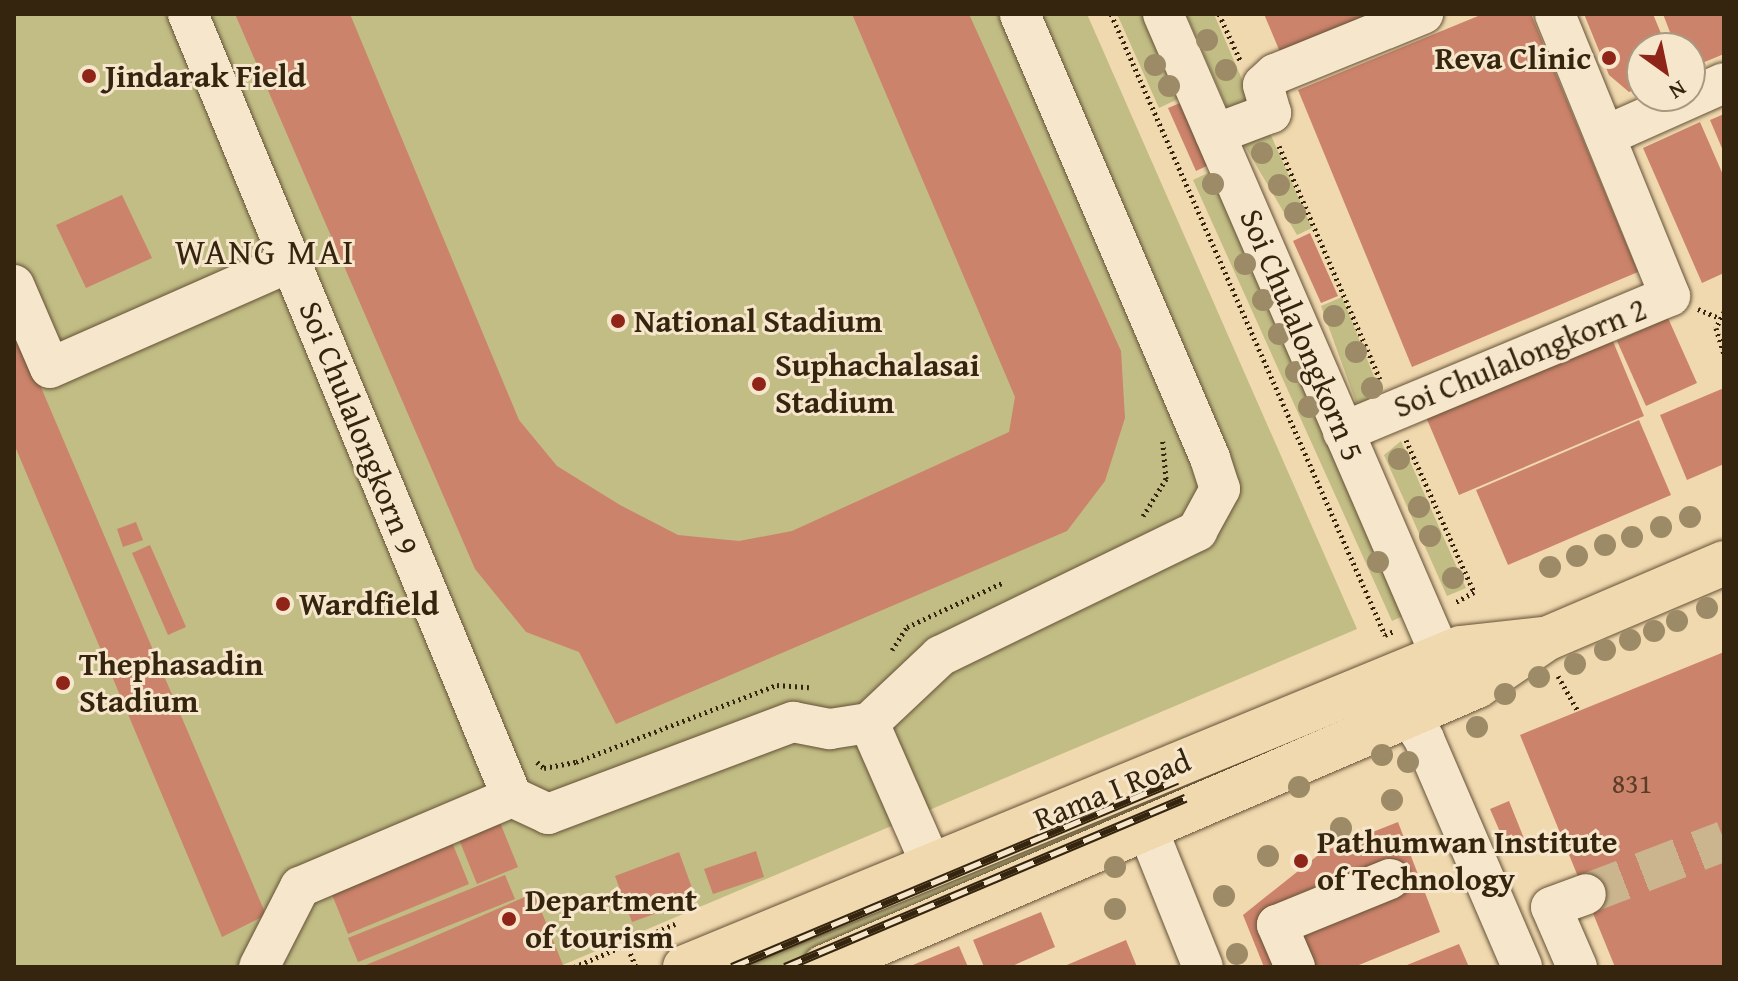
<!DOCTYPE html>
<html>
<head>
<meta charset="utf-8">
<style>
  body { margin:0 }
  #map { position:relative; width:1738px; height:981px; overflow:hidden; background:#f1d9af; font-family:"Gentium Book Plus",serif }
  div>[style] { position:absolute }
  .green>* { inset:0; background:#c2bd85 }
  .building>* { inset:0; background:#cc836b }
  .minor-tunnel>* { height:40px; margin-top:-20px; transform-origin:0; background:repeating-linear-gradient(90deg,#cbb58f 0 40px,transparent 0 60px) }
  .path>* { height:5px; margin-top:-2.5px; transform-origin:0; background:repeating-linear-gradient(90deg,#35250f 0 2px,transparent 0 6px) }
  .roads { filter:drop-shadow(0 0 2px #645237) drop-shadow(0 0 2px #645237) }
  .minor>* { height:40px; margin:-20px; padding:0 20px; transform-origin:20px; border-radius:20px; background:#f6e6cb }
  .major>* { height:44px; margin:-22px; padding:0 22px; transform-origin:22px; border-radius:22px; background:#f1d9af }
  .rail>* { height:9px; margin-top:-4.5px; transform-origin:0; background:repeating-linear-gradient(90deg,#f6e6cb 0 18px,#35250f 0 36px); box-sizing:border-box; border-block:2px solid #35250f }
  .trees>* { width:22px; height:22px; margin:-11px; border-radius:50%; background:#9d8b67 }
  .dots>* { width:22px; height:22px; translate:-50% -50%; box-sizing:border-box; border:4px solid #f6e6cb; border-radius:50% }
  span { translate:-50% -50%; white-space:nowrap; text-align:center; line-height:1.15; -webkit-text-stroke:6px #f6e6cb; paint-order:stroke }
  .number-label { font-size:28px; color:#5b3c26 }
  .number-label span { -webkit-text-stroke-width:0 }
  .poi-label { font-size:32px; color:#35250f; font-weight:700 }
  .right { translate:-100% -50%; text-align:right }
  .left { translate:0 -50%; text-align:left }
  .street-label { font-size:32px; color:#35250f }
  .quarter-label { font-size:36px; color:#35250f; letter-spacing:2px }
  .frame { position:absolute; inset:0; border:16px solid #35250f; pointer-events:none }
  .north { position:absolute; left:1626px; top:32px; width:80px; height:80px; box-sizing:border-box; background:#f6e6cb; border:2px solid #a99980; border-radius:50%; rotate:147deg; font-size:22px; font-weight:700; line-height:32px; text-align:center; color:#35250f }
  .north::after { content:''; display:block; margin:auto; width:28px; height:36px; background:#8f2418; clip-path:polygon(50% 0,100% 100%,50% 72%,0 100%) }
</style>
</head>
<body>
<div id="map">
  <div class="green">
    <div style="clip-path:polygon(14px 14px,1087px 14px,1357px 629px,558px 967px,14px 967px)"></div>
    <div style="clip-path:polygon(1117px 14px,1142px 14px,1180px 98px,1159px 108px)"></div>
    <div style="clip-path:polygon(1186px 14px,1214px 14px,1253px 105px,1230px 115px)"></div>
    <div style="clip-path:polygon(1269px 131px,1312px 228px,1297px 235px,1242px 141px)"></div>
    <div style="clip-path:polygon(1214px 170px,1414px 611px,1392px 621px,1193px 180px)"></div>
    <div style="clip-path:polygon(1342px 297px,1386px 406px,1361px 416px,1321px 306px)"></div>
    <div style="clip-path:polygon(1401px 441px,1466px 588px,1447px 596px,1384px 455px)"></div>
    <div style="clip-path:polygon(1376px 709px,1079px 848px,797px 967px,708px 967px,1005px 841px)"></div>
  </div>
  <div class="building">
    <div style="clip-path:polygon(235px 14px,350px 14px,519px 420px,557px 466px,620px 505px,678px 535px,739px 541px,792px 531px,1009px 432px,1015px 397px,852px 14px,969px 14px,1121px 351px,1125px 418px,1105px 481px,1067px 531px,616px 724px,579px 652px,526px 632px,475px 569px)"></div>
    <div style="clip-path:polygon(1264px 14px,1370px 14px,1280px 52px)"></div>
    <div style="clip-path:polygon(1483px 14px,1531px 14px,1638px 272px,1412px 367px,1298px 90px)"></div>
    <div style="clip-path:polygon(1584px 14px,1653px 14px,1667px 48px,1642px 48px,1642px 87px,1629px 92px,1609px 75px)"></div>
    <div style="clip-path:polygon(1663px 14px,1724px 14px,1724px 54px,1690px 68px,1690px 48px,1676px 48px)"></div>
    <div style="clip-path:polygon(1185px 101px,1213px 163px,1196px 171px,1168px 108px)"></div>
    <div style="clip-path:polygon(1724px 114px,1724px 153px,1710px 120px)"></div>
    <div style="clip-path:polygon(1700px 122px,1724px 177px,1724px 273px,1702px 283px,1643px 148px)"></div>
    <div style="clip-path:polygon(122px 195px,152px 258px,86px 288px,56px 225px)"></div>
    <div style="clip-path:polygon(1310px 233px,1338px 296px,1321px 303px,1293px 241px)"></div>
    <div style="clip-path:polygon(1668px 318px,1697px 383px,1646px 406px,1617px 341px)"></div>
    <div style="clip-path:polygon(14px 324px,266px 915px,222px 937px,14px 444px)"></div>
    <div style="clip-path:polygon(1612px 339px,1644px 416px,1459px 495px,1426px 417px)"></div>
    <div style="clip-path:polygon(1724px 388px,1724px 464px,1687px 480px,1660px 415px)"></div>
    <div style="clip-path:polygon(1639px 420px,1671px 495px,1508px 565px,1476px 490px)"></div>
    <div style="clip-path:polygon(136px 522px,143px 540px,123px 547px,117px 529px)"></div>
    <div style="clip-path:polygon(150px 545px,186px 627px,168px 635px,132px 553px)"></div>
    <div style="clip-path:polygon(1724px 652px,1724px 967px,1615px 967px,1520px 735px)"></div>
    <div style="clip-path:polygon(1509px 801px,1525px 841px,1507px 848px,1490px 809px)"></div>
    <div style="clip-path:polygon(499px 820px,518px 867px,477px 884px,458px 837px)"></div>
    <div style="clip-path:polygon(1398px 822px,1440px 932px,1354px 967px,1264px 967px,1243px 915px,1322px 852px)"></div>
    <div style="clip-path:polygon(447px 830px,469px 884px,348px 934px,326px 880px)"></div>
    <div style="clip-path:polygon(756px 851px,764px 877px,713px 894px,704px 869px)"></div>
    <div style="clip-path:polygon(679px 852px,696px 899px,632px 922px,615px 876px)"></div>
    <div style="clip-path:polygon(505px 875px,515px 899px,358px 962px,348px 938px)"></div>
    <div style="clip-path:polygon(534px 893px,563px 965px,361px 967px,412px 946px)"></div>
    <div style="clip-path:polygon(1041px 912px,1055px 947px,1010px 967px,984px 967px,973px 940px)"></div>
    <div style="clip-path:polygon(1126px 940px,1137px 967px,1062px 967px)"></div>
    <div style="clip-path:polygon(1459px 944px,1469px 967px,1408px 967px,1407px 965px)"></div>
    <div style="clip-path:polygon(959px 946px,968px 967px,908px 967px)"></div>
  </div>
  <div class="minor-tunnel">
    <div style="left:1586px;top:894px;width:148px;rotate:-21deg"></div>
  </div>
  <div class="path">
    <div style="left:1111px;top:14px;width:679px;rotate:66.19deg"></div>
    <div style="left:1385px;top:635px;width:10px;rotate:-24deg"></div>
    <div style="left:1219px;top:14px;width:51px;rotate:65.5deg"></div>
    <div style="left:1279px;top:146px;width:254px;rotate:66.6deg"></div>
    <div style="left:1698px;top:309px;width:23px;rotate:23deg"></div>
    <div style="left:1724px;top:312px;width:18px;rotate:117deg"></div>
    <div style="left:1716px;top:328px;width:27px;rotate:73deg"></div>
    <div style="left:1406px;top:440px;width:167px;rotate:65.9deg"></div>
    <div style="left:1474px;top:592px;width:23px;rotate:151deg"></div>
    <div style="left:1143px;top:516px;width:44px;rotate:-58.1deg"></div>
    <div style="left:1166px;top:479px;width:38px;rotate:-95deg"></div>
    <div style="left:892px;top:650px;width:27px;rotate:-57deg"></div>
    <div style="left:907px;top:627px;width:107px;rotate:-24.9deg"></div>
    <div style="left:1558px;top:676px;width:40px;rotate:60.3deg"></div>
    <div style="left:537px;top:762px;width:9px;rotate:41deg"></div>
    <div style="left:544px;top:768px;width:33px;rotate:-11deg"></div>
    <div style="left:576px;top:762px;width:215px;rotate:-21deg"></div>
    <div style="left:777px;top:685px;width:32px;rotate:4deg"></div>
    <div style="left:628px;top:948px;width:21px;rotate:67deg"></div>
    <div style="left:574px;top:967px;width:110px;rotate:-23.1deg"></div>
  </div>
  <div class="roads">
    <div class="minor">
      <div style="left:188px;top:14px;width:847px;rotate:67.52deg"></div>
      <div style="left:1163px;top:14px;width:700px;rotate:66.59deg"></div>
      <div style="left:1215px;top:134px;width:60px;rotate:-20.6deg"></div>
      <div style="left:1271px;top:113px;width:29px;rotate:-106deg"></div>
      <div style="left:1263px;top:85px;width:16px;rotate:-43deg"></div>
      <div style="left:1275px;top:74px;width:160px;rotate:-22.1deg"></div>
      <div style="left:1605px;top:136px;width:130px;rotate:-24deg"></div>
      <div style="left:14px;top:285px;width:90px;rotate:66.6deg"></div>
      <div style="left:50px;top:368px;width:262px;rotate:-23.8deg"></div>
      <div style="left:1343px;top:432px;width:354px;rotate:-22.6deg"></div>
      <div style="left:1670px;top:296px;width:305px;rotate:-112.2deg"></div>
      <div style="left:1408px;top:715px;width:29px;rotate:56deg"></div>
      <div style="left:1424px;top:739px;width:248px;rotate:66.7deg"></div>
      <div style="left:869px;top:723px;width:154px;rotate:66.3deg"></div>
      <div style="left:1147px;top:828px;width:150px;rotate:68.1deg"></div>
      <div style="left:259px;top:967px;width:90px;rotate:-62.9deg"></div>
      <div style="left:300px;top:887px;width:230px;rotate:-23deg"></div>
      <div style="left:512px;top:797px;width:40px;rotate:25deg"></div>
      <div style="left:548px;top:814px;width:262px;rotate:-20.6deg"></div>
      <div style="left:793px;top:722px;width:38px;rotate:11deg"></div>
      <div style="left:830px;top:729px;width:39px;rotate:-9deg"></div>
      <div style="left:869px;top:723px;width:98px;rotate:-43.3deg"></div>
      <div style="left:940px;top:656px;width:286px;rotate:-25.9deg"></div>
      <div style="left:1197px;top:531px;width:48px;rotate:-61.3deg"></div>
      <div style="left:1220px;top:489px;width:33px;rotate:-108deg"></div>
      <div style="left:1210px;top:458px;width:483px;rotate:-113.2deg"></div>
      <div style="left:1295px;top:967px;width:46px;rotate:-113.2deg"></div>
      <div style="left:1277px;top:925px;width:122px;rotate:-22.2deg"></div>
      <div style="left:1577px;top:967px;width:65px;rotate:-113.4deg"></div>
      <div style="left:1551px;top:907px;width:37px;rotate:-20deg"></div>
    </div>
    <div class="major">
      <div style="left:685px;top:967px;width:839px;rotate:-22.35deg"></div>
      <div style="left:1461px;top:648px;width:82px;rotate:-6.3deg"></div>
      <div style="left:824px;top:967px;width:711px;rotate:-23.28deg"></div>
      <div style="left:1477px;top:686px;width:83px;rotate:-34.3deg"></div>
      <div style="left:1546px;top:639px;width:194px;rotate:-23.1deg"></div>
    </div>
  </div>
  <div class="rail">
    <div style="left:732px;top:967px;width:483px;rotate:-22.8deg"></div>
    <div style="left:785px;top:967px;width:435px;rotate:-22.9deg"></div>
  </div>
  <div class="trees">
    <div style="left:1207px;top:40px"></div>
    <div style="left:1155px;top:65px"></div>
    <div style="left:1226px;top:70px"></div>
    <div style="left:1169px;top:86px"></div>
    <div style="left:1262px;top:153px"></div>
    <div style="left:1213px;top:184px"></div>
    <div style="left:1279px;top:185px"></div>
    <div style="left:1295px;top:213px"></div>
    <div style="left:1245px;top:264px"></div>
    <div style="left:1263px;top:300px"></div>
    <div style="left:1334px;top:316px"></div>
    <div style="left:1279px;top:334px"></div>
    <div style="left:1356px;top:352px"></div>
    <div style="left:1296px;top:372px"></div>
    <div style="left:1372px;top:388px"></div>
    <div style="left:1309px;top:407px"></div>
    <div style="left:1399px;top:459px"></div>
    <div style="left:1419px;top:507px"></div>
    <div style="left:1690px;top:517px"></div>
    <div style="left:1661px;top:527px"></div>
    <div style="left:1430px;top:536px"></div>
    <div style="left:1632px;top:537px"></div>
    <div style="left:1605px;top:545px"></div>
    <div style="left:1577px;top:556px"></div>
    <div style="left:1378px;top:562px"></div>
    <div style="left:1550px;top:567px"></div>
    <div style="left:1453px;top:578px"></div>
    <div style="left:1707px;top:608px"></div>
    <div style="left:1677px;top:621px"></div>
    <div style="left:1654px;top:631px"></div>
    <div style="left:1630px;top:640px"></div>
    <div style="left:1605px;top:650px"></div>
    <div style="left:1575px;top:664px"></div>
    <div style="left:1539px;top:677px"></div>
    <div style="left:1505px;top:694px"></div>
    <div style="left:1477px;top:727px"></div>
    <div style="left:1382px;top:755px"></div>
    <div style="left:1408px;top:762px"></div>
    <div style="left:1299px;top:787px"></div>
    <div style="left:1392px;top:800px"></div>
    <div style="left:1341px;top:828px"></div>
    <div style="left:1268px;top:856px"></div>
    <div style="left:1115px;top:867px"></div>
    <div style="left:1224px;top:896px"></div>
    <div style="left:1115px;top:909px"></div>
    <div style="left:1237px;top:954px"></div>
  </div>
  <div class="dots">
    <div style="left:1609px;top:58px;background:#8f2418"></div>
    <div style="left:89px;top:76px;background:#8f2418"></div>
    <div style="left:618px;top:321px;background:#8f2418"></div>
    <div style="left:759px;top:384px;background:#8f2418"></div>
    <div style="left:283px;top:604px;background:#8f2418"></div>
    <div style="left:63px;top:683px;background:#8f2418"></div>
    <div style="left:1301px;top:861px;background:#8f2418"></div>
    <div style="left:509px;top:919px;background:#8f2418"></div>
  </div>
  <div class="number-label">
    <span style="left:1632px;top:783px">831</span>
  </div>
  <div class="poi-label">
    <span class="right" style="left:1591px;top:58px">Reva Clinic</span>
    <span class="left" style="left:105px;top:76px">Jindarak Field</span>
    <span class="left" style="left:634px;top:321px">National Stadium</span>
    <span class="left" style="left:775px;top:384px">Suphachalasai<br>Stadium</span>
    <span class="left" style="left:299px;top:604px">Wardfield</span>
    <span class="left" style="left:79px;top:683px">Thephasadin<br>Stadium</span>
    <span class="left" style="left:1317px;top:861px">Pathumwan Institute<br>of Technology</span>
    <span class="left" style="left:525px;top:919px">Department<br>of tourism</span>
  </div>
  <div class="street-label">
    <span style="left:1302px;top:335px;rotate:67deg">Soi Chulalongkorn 5</span>
    <span style="left:1520px;top:358px;rotate:-22deg">Soi Chulalongkorn 2</span>
    <span style="left:359px;top:428px;rotate:68deg">Soi Chulalongkorn 9</span>
    <span style="left:1112px;top:790px;rotate:-22deg">Rama I Road</span>
  </div>
  <div class="quarter-label">
    <span style="left:265px;top:251px">WANG MAI</span>
  </div>
  <div class="frame"></div>
  <div class="north">N</div>
</div>
</body>
</html>
